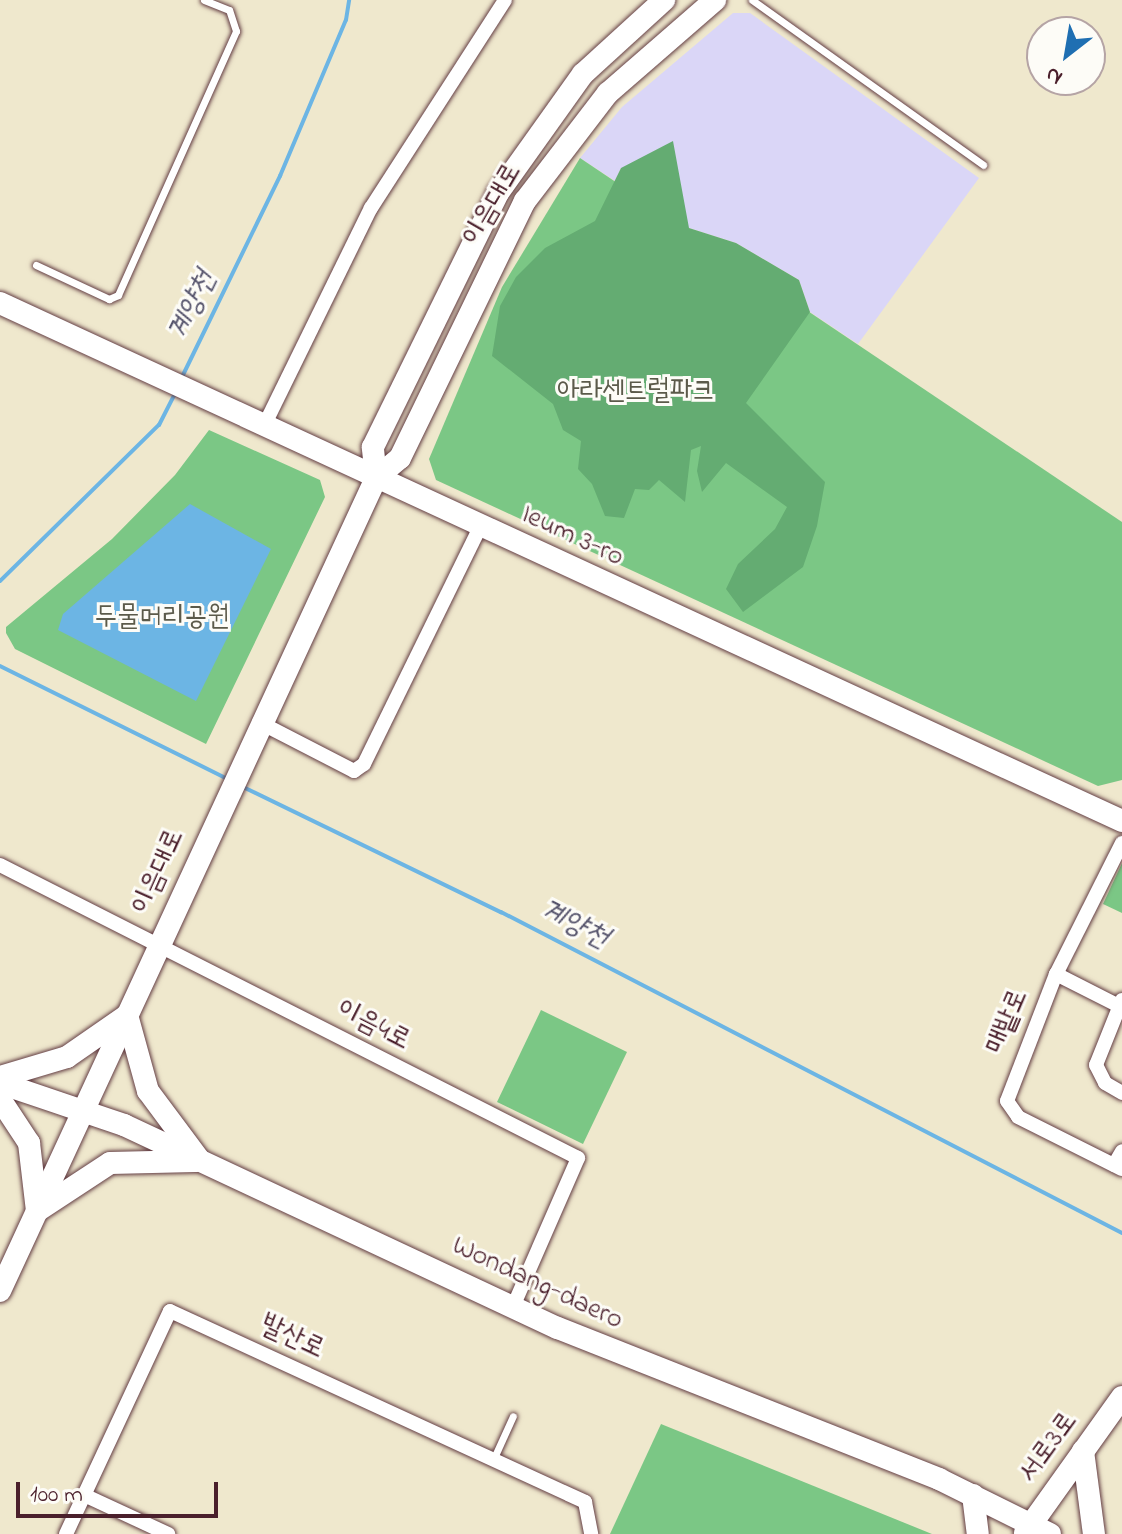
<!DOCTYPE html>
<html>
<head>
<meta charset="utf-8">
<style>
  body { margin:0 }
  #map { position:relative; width:1122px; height:1534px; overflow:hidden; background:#efe8cd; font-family:"Indie Flower","Poor Story",sans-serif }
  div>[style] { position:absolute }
  .built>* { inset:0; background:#dad6f7 }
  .green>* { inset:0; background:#7bc785 }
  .forest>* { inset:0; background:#64ac72 }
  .water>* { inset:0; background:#6cb5e4 }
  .stream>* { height:4px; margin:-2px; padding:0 2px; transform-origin:2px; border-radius:2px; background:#6cb5e4 }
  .roads { filter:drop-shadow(0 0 2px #633d43) drop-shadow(0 0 2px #633d43) }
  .lane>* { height:7px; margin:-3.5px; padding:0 3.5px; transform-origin:3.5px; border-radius:3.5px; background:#fff }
  .street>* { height:14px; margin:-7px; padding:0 7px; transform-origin:7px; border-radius:7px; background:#fff }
  .secondary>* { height:22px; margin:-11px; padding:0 11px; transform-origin:11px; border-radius:11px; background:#fff }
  span { translate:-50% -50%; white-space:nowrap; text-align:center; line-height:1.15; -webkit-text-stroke:6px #fdfcf7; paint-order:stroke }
  .street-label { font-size:28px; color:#4a1f2b }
  .park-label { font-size:28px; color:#5b5a4a }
  .water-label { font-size:30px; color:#56546c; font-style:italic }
  .north { position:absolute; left:1026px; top:16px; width:80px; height:80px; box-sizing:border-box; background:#fdfcf7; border:2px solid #b5a4a5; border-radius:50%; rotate:211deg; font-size:22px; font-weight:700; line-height:32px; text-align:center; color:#4a1f2b }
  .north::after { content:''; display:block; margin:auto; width:28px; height:36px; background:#1f6fb2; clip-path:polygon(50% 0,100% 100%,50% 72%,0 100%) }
  .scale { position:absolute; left:16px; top:1482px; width:202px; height:36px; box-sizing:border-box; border:4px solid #4a1f2b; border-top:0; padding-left:10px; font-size:24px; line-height:28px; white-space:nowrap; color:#4a1f2b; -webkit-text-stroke:6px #fdfcf7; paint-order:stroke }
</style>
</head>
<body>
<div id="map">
  <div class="built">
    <div style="clip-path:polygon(733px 13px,750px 13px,979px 178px,858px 344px,810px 312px,799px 280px,736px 243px,689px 228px,621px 168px,615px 181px,580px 158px,622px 107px)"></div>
  </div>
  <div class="green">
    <div style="clip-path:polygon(580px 158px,1122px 522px,1122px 780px,1098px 786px,436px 480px,429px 459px,502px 287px)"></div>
    <div style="clip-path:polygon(209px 430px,320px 480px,325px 497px,206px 744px,15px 649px,6px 633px,6px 627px,112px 539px,175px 475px)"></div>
    <div style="clip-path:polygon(1122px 863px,1122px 913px,1103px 904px)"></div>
    <div style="clip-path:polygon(541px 1010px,627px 1052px,583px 1144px,497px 1102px)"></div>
    <div style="clip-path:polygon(661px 1424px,932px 1534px,610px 1534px)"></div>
  </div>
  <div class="forest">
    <div style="clip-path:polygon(673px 141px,689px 228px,736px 243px,799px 280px,810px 312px,746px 403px,825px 482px,817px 526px,803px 567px,743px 612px,726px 589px,738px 564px,775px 529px,787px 507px,726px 463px,702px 492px,697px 471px,701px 446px,691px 450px,685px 502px,659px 480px,649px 490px,635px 489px,624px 518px,605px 516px,592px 484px,578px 469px,581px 441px,563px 430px,553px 404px,492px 356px,500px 306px,516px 277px,545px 248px,595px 221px,621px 168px)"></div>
  </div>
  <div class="water">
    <div style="clip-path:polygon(190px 504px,271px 549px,196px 701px,58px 630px,63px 614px)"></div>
  </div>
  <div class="stream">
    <div style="left:182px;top:377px;width:224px;rotate:-64deg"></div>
    <div style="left:280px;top:176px;width:169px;rotate:-67.1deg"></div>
    <div style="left:346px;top:20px;width:20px;rotate:-81deg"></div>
    <div style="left:0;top:581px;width:223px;rotate:-44.5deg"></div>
    <div style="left:159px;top:425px;width:36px;rotate:-63deg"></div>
    <div style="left:0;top:666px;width:254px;rotate:26.4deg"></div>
    <div style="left:243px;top:787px;width:287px;rotate:25.9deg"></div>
    <div style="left:501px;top:912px;width:699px;rotate:27.33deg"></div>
  </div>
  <div class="roads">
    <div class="lane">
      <div style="left:752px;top:0;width:284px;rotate:35.5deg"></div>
      <div style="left:36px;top:265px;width:81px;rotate:25deg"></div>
      <div style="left:109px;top:299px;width:10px;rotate:-24deg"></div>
      <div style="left:118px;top:295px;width:289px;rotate:-65.9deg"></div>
      <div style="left:236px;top:31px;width:22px;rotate:-108deg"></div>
      <div style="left:229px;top:10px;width:27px;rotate:-158deg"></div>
      <div style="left:493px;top:1460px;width:48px;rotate:-65.6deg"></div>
    </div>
    <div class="street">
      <div style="left:264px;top:426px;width:243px;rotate:-63.9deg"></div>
      <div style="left:371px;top:208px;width:247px;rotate:-57.2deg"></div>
      <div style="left:259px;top:722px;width:107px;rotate:27.3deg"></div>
      <div style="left:354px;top:771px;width:12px;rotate:-35deg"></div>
      <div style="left:364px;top:764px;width:264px;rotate:-63.9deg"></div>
      <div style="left:1122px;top:843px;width:147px;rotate:116.7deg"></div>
      <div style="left:1056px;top:974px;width:136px;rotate:111.1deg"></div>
      <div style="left:1007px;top:1101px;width:19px;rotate:55deg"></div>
      <div style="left:1018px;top:1117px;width:116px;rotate:26.6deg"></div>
      <div style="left:0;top:865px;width:648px;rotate:26.88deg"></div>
      <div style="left:578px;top:1158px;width:163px;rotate:113.6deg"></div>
      <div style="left:1056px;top:974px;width:71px;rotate:26.9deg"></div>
      <div style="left:1122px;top:1000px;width:70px;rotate:111.8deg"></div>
      <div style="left:1096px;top:1065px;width:20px;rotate:63deg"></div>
      <div style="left:1105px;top:1083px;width:20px;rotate:30deg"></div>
      <div style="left:1114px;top:1165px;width:16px;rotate:-60deg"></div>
      <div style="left:84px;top:1495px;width:93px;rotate:24.9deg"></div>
      <div style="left:66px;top:1534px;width:246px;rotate:-65deg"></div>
      <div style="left:170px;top:1311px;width:457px;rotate:24.7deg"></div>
      <div style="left:585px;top:1502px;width:33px;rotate:79deg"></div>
    </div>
    <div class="secondary">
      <div style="left:0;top:303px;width:1236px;rotate:24.78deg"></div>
      <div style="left:376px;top:478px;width:31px;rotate:-96deg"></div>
      <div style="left:373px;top:447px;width:283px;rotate:-63.8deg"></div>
      <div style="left:498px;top:193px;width:146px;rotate:-54.5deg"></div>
      <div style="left:583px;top:74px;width:110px;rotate:-42.4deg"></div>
      <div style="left:127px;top:1015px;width:79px;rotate:74.6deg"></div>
      <div style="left:148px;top:1091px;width:84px;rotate:53.3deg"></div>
      <div style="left:0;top:1077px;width:70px;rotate:-16.6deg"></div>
      <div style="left:67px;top:1057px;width:72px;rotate:-34.8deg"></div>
      <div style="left:0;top:1083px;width:131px;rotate:18.7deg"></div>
      <div style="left:124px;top:1125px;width:479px;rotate:25.1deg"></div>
      <div style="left:558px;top:1328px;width:410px;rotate:21.6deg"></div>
      <div style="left:939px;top:1479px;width:124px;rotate:26.4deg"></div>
      <div style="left:0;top:1099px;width:53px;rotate:56.6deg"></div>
      <div style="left:29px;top:1143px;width:68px;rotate:83.3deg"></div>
      <div style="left:37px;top:1211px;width:87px;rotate:-33.3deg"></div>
      <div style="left:110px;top:1163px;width:85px;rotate:-1.3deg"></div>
      <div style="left:0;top:1291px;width:896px;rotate:-65.18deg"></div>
      <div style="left:376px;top:478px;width:31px;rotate:-40deg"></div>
      <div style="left:400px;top:458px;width:286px;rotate:-64.1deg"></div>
      <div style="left:525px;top:201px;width:136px;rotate:-52.5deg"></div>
      <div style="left:608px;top:93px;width:142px;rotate:-41deg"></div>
      <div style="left:1083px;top:1451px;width:84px;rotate:82.5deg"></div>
      <div style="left:973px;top:1495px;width:39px;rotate:83deg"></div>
      <div style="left:1025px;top:1533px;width:167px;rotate:-54.5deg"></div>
    </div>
  </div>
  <div class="street-label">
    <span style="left:493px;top:205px;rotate:-60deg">이음대로</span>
    <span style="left:572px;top:537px;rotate:25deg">Ieum 3-ro</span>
    <span style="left:159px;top:872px;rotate:-66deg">이음대로</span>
    <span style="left:1008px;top:1022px;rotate:-67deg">매밭로</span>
    <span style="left:373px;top:1026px;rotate:27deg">이음4로</span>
    <span style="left:537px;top:1284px;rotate:25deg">Wondang-daero</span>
    <span style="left:292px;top:1338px;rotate:25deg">발산로</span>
    <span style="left:1049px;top:1448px;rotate:-54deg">서로3로</span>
  </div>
  <div class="park-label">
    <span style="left:636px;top:392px">아라센트럴파크</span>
    <span style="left:162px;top:618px">두물머리공원</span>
  </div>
  <div class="water-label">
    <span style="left:193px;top:306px;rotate:-64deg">계양천</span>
    <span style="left:574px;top:925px;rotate:27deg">계양천</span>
  </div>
  <div class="north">N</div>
  <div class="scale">100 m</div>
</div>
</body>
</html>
